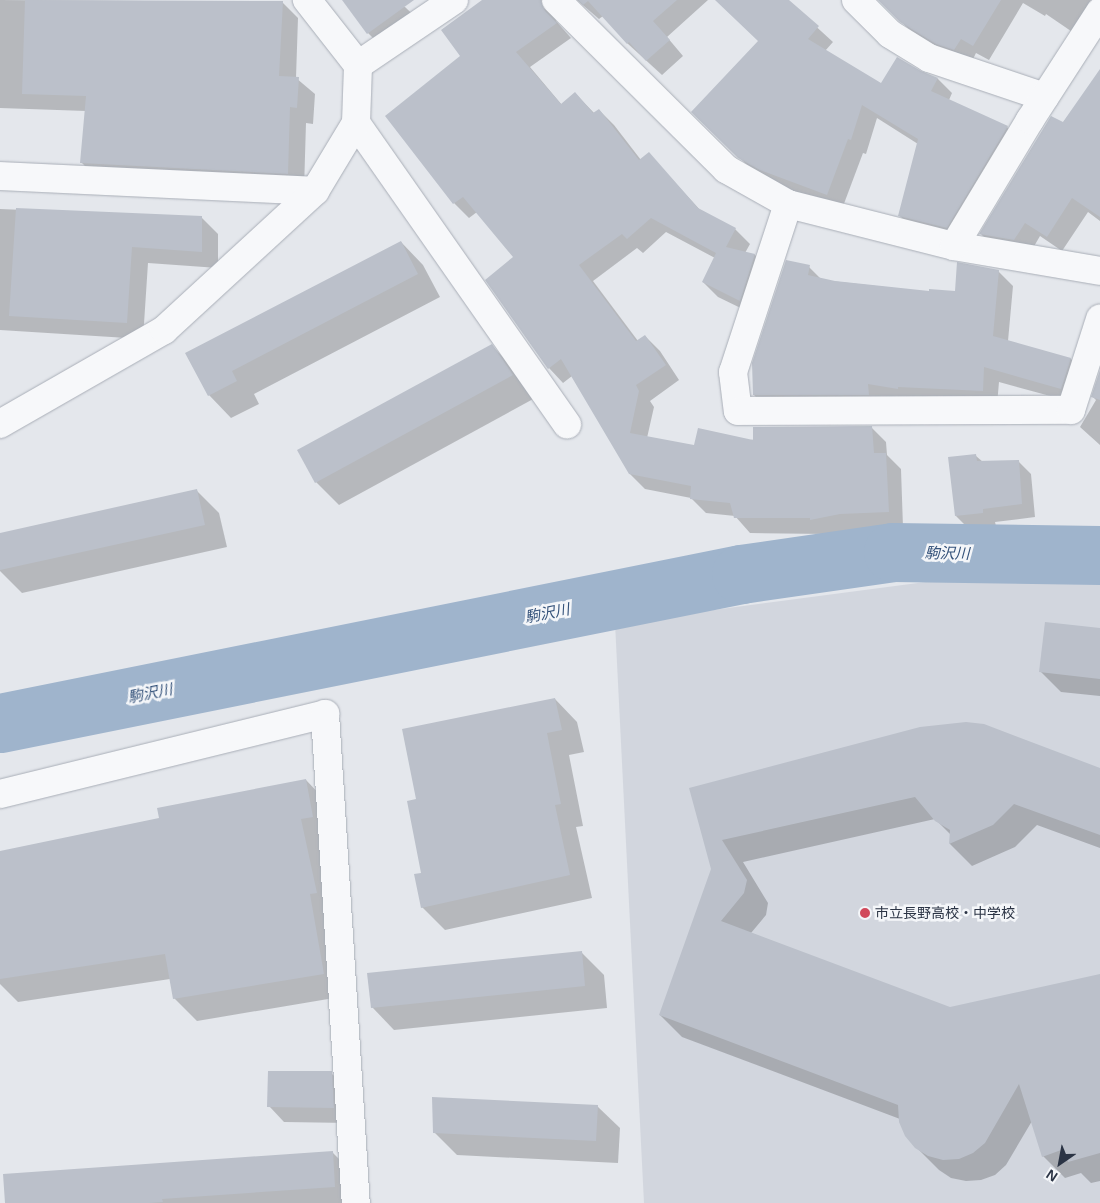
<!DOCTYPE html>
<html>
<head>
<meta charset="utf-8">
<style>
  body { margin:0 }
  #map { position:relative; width:1100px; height:1203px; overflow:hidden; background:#e4e7ec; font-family:Arial,"Noto Sans JP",sans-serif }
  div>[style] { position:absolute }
  .built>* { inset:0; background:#d2d6de }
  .shadow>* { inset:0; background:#0003 }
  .river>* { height:59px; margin:-29.5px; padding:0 29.5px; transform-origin:29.5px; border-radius:29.5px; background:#9fb4cc }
  .building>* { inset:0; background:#bbc0ca }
  .roads { filter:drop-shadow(0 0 1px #a9aeb7) drop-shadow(0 0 1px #a9aeb7) }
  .minor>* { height:28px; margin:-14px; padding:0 14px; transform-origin:14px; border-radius:14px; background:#f7f8fa }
  .dots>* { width:14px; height:14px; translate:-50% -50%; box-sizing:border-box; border:2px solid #f4f6f9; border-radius:50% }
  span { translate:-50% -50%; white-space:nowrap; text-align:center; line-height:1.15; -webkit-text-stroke:5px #f4f6f9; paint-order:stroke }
  .poi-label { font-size:14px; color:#2b3445 }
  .left { translate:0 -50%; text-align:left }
  .water-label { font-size:15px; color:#34527a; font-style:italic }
  .north { position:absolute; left:1035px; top:1138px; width:50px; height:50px; -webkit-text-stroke:4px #f4f6f9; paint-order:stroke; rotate:213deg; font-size:14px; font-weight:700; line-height:20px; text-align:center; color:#2b3445 }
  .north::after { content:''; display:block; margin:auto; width:18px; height:22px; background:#2b3445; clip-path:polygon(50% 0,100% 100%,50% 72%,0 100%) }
</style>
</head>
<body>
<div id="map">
  <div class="built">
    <div style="clip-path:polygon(1100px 566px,1100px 1203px,644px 1203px,615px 623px,971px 576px)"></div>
  </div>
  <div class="shadow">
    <div style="clip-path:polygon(0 0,282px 2px,298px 18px,296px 78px,315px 94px,313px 124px,306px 123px,304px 190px,98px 179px,81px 162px,86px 111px,0 108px,0 111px)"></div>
    <div style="clip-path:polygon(343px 0,393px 0,398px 7px,405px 7px,422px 23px,385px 50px,368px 33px)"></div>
    <div style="clip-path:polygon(484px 0,566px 0,555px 12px,556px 21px,571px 38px,530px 67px,562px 105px,575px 93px,595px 114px,599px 110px,614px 125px,641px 160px,649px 154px,701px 211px,735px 229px,750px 244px,745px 253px,755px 255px,770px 270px,755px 315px,718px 297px,703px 282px,715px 258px,666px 232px,643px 253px,637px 248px,593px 281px,638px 341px,645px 336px,660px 351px,679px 380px,650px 401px,654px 407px,647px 438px,694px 446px,871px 427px,886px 442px,887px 455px,901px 469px,903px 527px,856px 529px,826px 534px,750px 533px,735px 516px,706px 513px,691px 498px,645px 489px,630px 474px,572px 376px,563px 383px,549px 368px,514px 257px,477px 212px,469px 218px,454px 203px,386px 116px,462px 57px)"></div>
    <div style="clip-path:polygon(577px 0,708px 0,667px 37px,683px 56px,662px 75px,627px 43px,603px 16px,599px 19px)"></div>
    <div style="clip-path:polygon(717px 0,787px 0,833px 42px,825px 51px,881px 84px,920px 73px,938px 79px,952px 93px,949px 100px,1007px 127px,1022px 142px,962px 242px,914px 230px,899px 215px,918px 144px,877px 118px,866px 154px,863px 153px,842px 209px,776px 185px,755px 173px,708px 126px,759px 41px)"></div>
    <div style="clip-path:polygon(879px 0,1098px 0,1087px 42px,1046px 14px,1045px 16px,1023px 3px,989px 60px,976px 53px,970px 65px,917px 37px)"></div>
    <div style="clip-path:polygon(1100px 74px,1100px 221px,1088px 212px,1062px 251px,1040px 236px,1029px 255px,995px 249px,981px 234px,1016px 184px)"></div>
    <div style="clip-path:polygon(0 209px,201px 217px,218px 234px,218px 268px,148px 263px,143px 339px,0 330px)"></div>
    <div style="clip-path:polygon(401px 242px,423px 265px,440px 297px,254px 394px,259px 404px,231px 418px,209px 395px,187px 353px)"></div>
    <div style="clip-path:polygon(809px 267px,822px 280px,930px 292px,956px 292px,998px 271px,1013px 286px,1008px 341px,1071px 359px,1086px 374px,1076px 403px,999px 382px,997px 405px,769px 410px,754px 395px)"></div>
    <div style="clip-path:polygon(492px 346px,514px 368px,535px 398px,339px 505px,316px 482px)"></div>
    <div style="clip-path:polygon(1100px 375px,1100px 445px,1080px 427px,1096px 400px,1093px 397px)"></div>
    <div style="clip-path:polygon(976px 456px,983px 462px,1018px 461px,1031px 474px,1035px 517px,995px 522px,996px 526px,969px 529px,956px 516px)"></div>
    <div style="clip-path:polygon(196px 490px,219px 513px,227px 547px,22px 593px,0 571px,0 534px)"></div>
    <div style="clip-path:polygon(1100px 629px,1100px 696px,1061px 692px,1040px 671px)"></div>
    <div style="clip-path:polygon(555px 699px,577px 722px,584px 752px,569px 755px,583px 826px,576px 827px,592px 898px,445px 930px,422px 907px,423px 874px,418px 800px)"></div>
    <div style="clip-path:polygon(1100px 770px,1100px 848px,1037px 825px,1015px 847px,972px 866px,950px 844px,951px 835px,935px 819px,743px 862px,768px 903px,766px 915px,751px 933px,950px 1009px,1100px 975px,1100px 1181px,1091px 1183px,1081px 1173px,1065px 1178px,1043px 1156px,1032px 1121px,1006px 1165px,995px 1175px,981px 1180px,966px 1181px,951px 1178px,939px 1170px,916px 1147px,900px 1119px,682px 1037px,660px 1015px,712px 869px,691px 788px)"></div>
    <div style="clip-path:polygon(306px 780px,328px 803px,346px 996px,197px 1021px,174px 998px,170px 979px,18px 1002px,0 984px,0 852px,160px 819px)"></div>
    <div style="clip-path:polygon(581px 952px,604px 975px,607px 1008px,394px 1030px,372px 1007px)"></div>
    <div style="clip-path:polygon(331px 1073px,347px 1088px,349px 1123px,284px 1122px,269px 1106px)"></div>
    <div style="clip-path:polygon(597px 1106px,620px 1128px,618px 1163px,457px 1155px,434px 1132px)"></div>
    <div style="clip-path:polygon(332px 1152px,355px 1175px,357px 1203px,6px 1203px)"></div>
  </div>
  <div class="river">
    <div style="left:0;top:723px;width:756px;rotate:-11.37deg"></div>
    <div style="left:741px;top:574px;width:154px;rotate:-8.2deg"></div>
    <div style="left:893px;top:552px;width:207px;rotate:0.8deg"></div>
  </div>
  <div class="building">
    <div style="clip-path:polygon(25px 0,283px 1px,279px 76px,299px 77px,297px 108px,290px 107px,288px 174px,80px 163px,86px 96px,22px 94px)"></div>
    <div style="clip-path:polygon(342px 0,414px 0,367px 34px)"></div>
    <div style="clip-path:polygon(482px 0,541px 0,545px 11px,557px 23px,516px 52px,561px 104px,575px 92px,593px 113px,599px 109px,639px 160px,649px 152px,698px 208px,736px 228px,726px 247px,755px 254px,740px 301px,702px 282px,716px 253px,651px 218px,627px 239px,622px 234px,579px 265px,636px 341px,645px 335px,666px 365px,636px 385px,639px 391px,630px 433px,694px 445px,698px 428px,753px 440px,753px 427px,872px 426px,874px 453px,886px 453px,889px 512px,840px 514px,810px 520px,810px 518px,734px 518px,730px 503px,690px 499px,691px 486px,629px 474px,561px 359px,548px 369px,485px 280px,513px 257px,463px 197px,453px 204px,385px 116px,460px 56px,441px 30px)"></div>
    <div style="clip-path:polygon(578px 0,677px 0,653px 21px,670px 40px,646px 61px,629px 42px,627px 44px,588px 1px,583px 5px)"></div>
    <div style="clip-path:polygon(715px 0,789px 0,819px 26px,808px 39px,881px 83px,897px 57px,921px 71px,938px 78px,931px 91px,1008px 126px,947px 228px,898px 216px,918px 139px,862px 105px,851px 140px,848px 139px,827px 195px,760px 170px,738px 158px,691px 112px,758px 41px)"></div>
    <div style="clip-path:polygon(878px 0,1001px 0,973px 46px,961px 39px,954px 50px,936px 44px,900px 22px)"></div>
    <div style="clip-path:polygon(1100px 69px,1100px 217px,1072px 198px,1047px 237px,1025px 223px,1014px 240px,979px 234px,1051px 116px,1063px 122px)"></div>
    <div style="clip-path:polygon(16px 208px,202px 216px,202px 252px,132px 247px,127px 323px,9px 316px)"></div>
    <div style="clip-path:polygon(401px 241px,418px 274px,232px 371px,237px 381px,208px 396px,185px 353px)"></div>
    <div style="clip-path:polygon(786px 260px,810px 265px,808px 275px,835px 281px,929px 291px,929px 289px,955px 291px,957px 262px,999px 270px,993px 336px,1071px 358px,1061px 389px,984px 367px,983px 391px,898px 387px,898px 389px,868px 384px,869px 395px,753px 395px,752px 363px)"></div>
    <div style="clip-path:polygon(492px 344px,513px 375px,315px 483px,297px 450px)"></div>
    <div style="clip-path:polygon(1100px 370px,1100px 400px,1091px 397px)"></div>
    <div style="clip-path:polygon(976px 454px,977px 461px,1019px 460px,1022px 504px,983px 509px,983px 513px,955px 516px,948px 457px)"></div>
    <div style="clip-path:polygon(197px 489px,205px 525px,0 570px,0 533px)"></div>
    <div style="clip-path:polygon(1045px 622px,1100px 628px,1100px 679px,1039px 672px)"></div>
    <div style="clip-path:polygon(555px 698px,562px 730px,547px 733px,561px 804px,555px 805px,570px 875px,421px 908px,414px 874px,421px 873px,407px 801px,416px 799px,402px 729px)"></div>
    <div style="clip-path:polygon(966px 722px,984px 724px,1100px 768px,1100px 835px,1014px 804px,993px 825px,949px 844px,950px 830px,935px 821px,915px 797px,722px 840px,747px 880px,744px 893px,721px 921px,950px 1007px,1100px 974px,1100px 1153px,1068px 1162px,1064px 1149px,1042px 1157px,1019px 1084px,985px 1143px,973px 1153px,959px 1159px,943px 1160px,928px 1156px,915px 1148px,905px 1136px,899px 1122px,898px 1105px,659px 1015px,711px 869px,689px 788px,920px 727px)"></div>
    <div style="clip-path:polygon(306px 779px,313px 817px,301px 819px,317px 893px,310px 894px,324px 974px,173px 999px,165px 954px,0 979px,0 851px,159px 818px,157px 808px)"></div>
    <div style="clip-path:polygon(582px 951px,585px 986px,371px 1008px,367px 973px)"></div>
    <div style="clip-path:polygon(268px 1071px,332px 1071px,334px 1108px,267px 1107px)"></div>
    <div style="clip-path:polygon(432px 1097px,598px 1105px,596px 1141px,433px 1133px)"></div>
    <div style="clip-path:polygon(333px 1151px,335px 1187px,162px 1199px,163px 1202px,149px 1203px,5px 1203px,3px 1174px)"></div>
  </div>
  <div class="roads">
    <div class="minor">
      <div style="left:556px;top:0;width:240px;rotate:44.8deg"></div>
      <div style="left:726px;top:169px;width:71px;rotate:29.4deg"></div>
      <div style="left:788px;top:204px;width:171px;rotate:14.2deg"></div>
      <div style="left:954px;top:246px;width:148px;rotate:9.7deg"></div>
      <div style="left:856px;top:0;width:48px;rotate:45deg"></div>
      <div style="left:890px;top:34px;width:46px;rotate:31.6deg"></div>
      <div style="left:929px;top:58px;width:122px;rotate:18.6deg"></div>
      <div style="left:358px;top:65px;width:116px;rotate:-34.1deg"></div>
      <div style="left:356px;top:123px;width:368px;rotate:55deg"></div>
      <div style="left:0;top:176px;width:315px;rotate:2.7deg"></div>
      <div style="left:788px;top:204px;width:177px;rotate:108.1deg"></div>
      <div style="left:733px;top:372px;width:39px;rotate:83deg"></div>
      <div style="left:738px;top:411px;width:333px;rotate:-0.2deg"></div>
      <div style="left:1071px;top:410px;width:96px;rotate:-72.3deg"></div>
      <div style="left:954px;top:246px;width:147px;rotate:-58.9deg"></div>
      <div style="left:1030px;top:120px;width:129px;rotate:-57.1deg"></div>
      <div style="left:0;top:424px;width:189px;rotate:-29.8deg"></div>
      <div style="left:164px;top:330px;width:205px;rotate:-42.6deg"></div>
      <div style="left:315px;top:191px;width:79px;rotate:-58.9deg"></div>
      <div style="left:356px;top:123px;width:58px;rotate:-88deg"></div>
      <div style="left:358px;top:65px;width:83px;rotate:-128.1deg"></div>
      <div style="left:0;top:794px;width:335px;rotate:-13.8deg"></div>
      <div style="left:325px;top:714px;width:490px;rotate:86.4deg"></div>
    </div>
  </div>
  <div class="dots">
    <div style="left:865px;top:913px;background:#d1495b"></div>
  </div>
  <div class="poi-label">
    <span class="left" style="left:875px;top:913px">市立長野高校・中学校</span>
  </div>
  <div class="water-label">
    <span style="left:947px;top:553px;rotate:1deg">駒沢川</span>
    <span style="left:547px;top:613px;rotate:-11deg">駒沢川</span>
    <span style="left:150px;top:693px;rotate:-11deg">駒沢川</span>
  </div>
  <div class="north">N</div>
</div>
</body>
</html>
